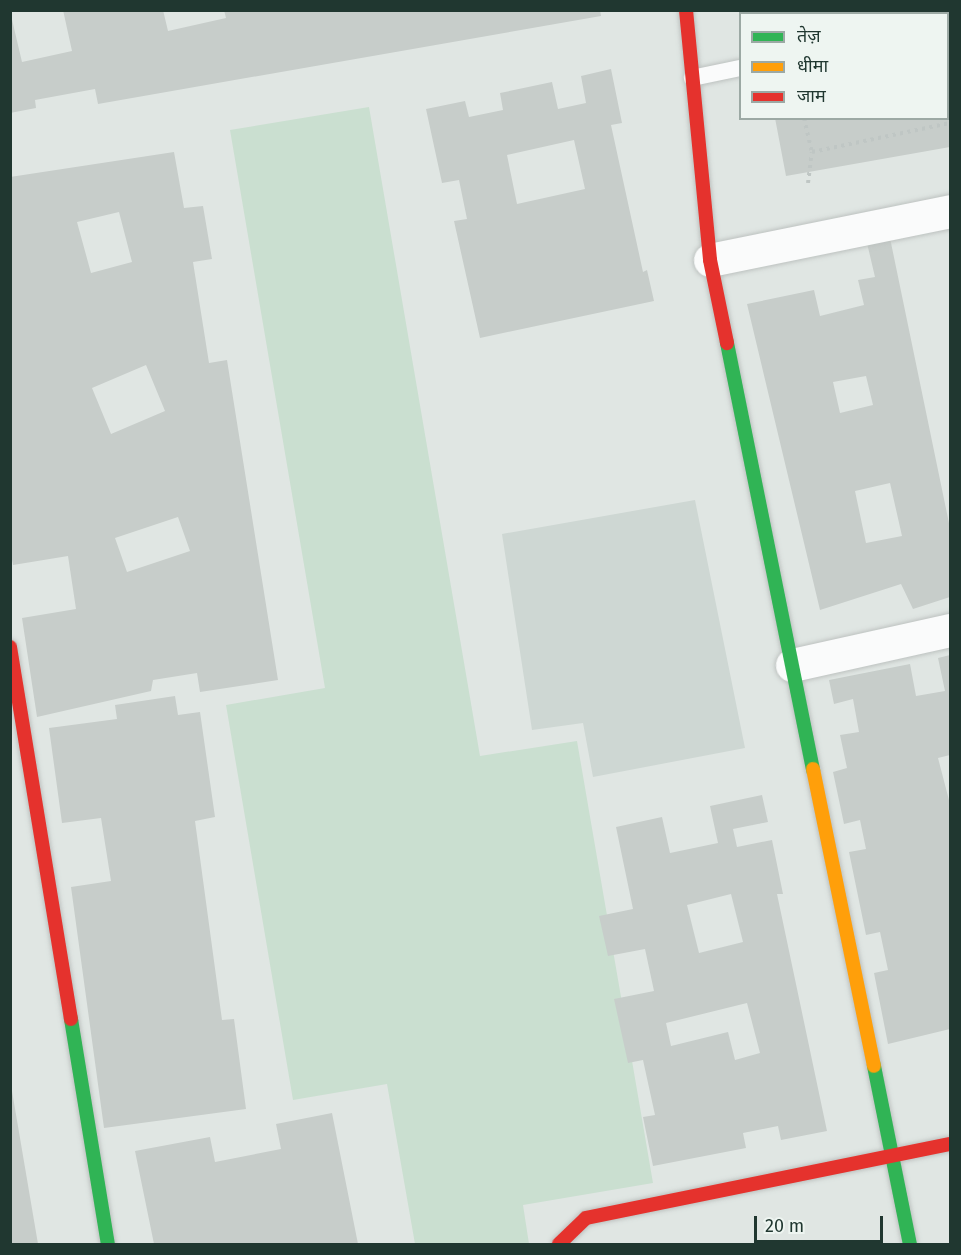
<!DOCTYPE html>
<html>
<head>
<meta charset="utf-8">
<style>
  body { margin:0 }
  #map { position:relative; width:961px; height:1255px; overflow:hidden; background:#e0e6e3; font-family:"Fira Sans","Noto Sans Devanagari",sans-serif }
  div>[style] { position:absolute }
  .built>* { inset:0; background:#ced7d3 }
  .green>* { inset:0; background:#cadfd0 }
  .building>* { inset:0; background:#c7cdca }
  .path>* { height:4px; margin-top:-2px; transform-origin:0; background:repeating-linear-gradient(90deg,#bfc6c4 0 3px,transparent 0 7.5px) }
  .roads { filter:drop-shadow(0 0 2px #bdc2c0) drop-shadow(0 0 2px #bdc2c0) }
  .lane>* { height:16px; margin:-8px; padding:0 8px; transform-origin:8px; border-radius:8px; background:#fafbfb }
  .street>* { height:33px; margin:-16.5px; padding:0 16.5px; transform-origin:16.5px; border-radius:16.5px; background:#fafbfb }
  .fast>* { height:14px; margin:-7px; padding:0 7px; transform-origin:7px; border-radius:7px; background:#30b455 }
  .slow>* { height:14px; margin:-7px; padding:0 7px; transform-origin:7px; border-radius:7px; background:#ff9f0a }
  .jam>* { height:14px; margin:-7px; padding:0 7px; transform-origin:7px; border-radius:7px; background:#e5322d }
  span { translate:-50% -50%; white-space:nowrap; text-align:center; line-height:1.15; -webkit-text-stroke:5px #eef5f1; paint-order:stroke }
  .frame { position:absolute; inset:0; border:12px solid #203730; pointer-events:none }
  .legend { position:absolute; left:739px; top:12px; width:210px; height:108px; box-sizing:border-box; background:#eef5f1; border:2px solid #9ca9a4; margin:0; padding:8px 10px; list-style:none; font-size:18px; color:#203730 }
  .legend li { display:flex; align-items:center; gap:12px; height:30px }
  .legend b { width:30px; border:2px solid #9ca9a4 }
  .scale { position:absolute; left:754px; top:1216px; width:129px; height:27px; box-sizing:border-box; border:3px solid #203730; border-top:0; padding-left:8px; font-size:18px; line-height:21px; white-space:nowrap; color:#203730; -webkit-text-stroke:4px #eef5f1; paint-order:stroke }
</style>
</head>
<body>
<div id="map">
  <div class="built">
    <div style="clip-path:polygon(695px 500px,745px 748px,593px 777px,583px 723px,532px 730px,502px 534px)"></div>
  </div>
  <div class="green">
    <div style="clip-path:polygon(369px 107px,480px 756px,577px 741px,653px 1183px,523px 1205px,529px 1244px,415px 1244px,387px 1084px,293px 1100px,226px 705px,325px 688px,230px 130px)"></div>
  </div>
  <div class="building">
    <div style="clip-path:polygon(63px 10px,163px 10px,168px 31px,226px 18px,224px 10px,600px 10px,601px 16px,98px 104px,95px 89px,35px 100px,36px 108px,10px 113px,10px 11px,22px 62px,72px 51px)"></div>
    <div style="clip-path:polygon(761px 10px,798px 10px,799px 14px,761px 14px)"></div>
    <div style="clip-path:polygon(evenodd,611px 69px,622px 123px,611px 125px,643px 272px,647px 270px,654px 301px,480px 338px,454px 221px,467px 219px,459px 180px,442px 183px,426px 109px,465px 101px,469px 117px,503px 110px,500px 93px,552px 82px,558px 109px,586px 103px,581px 76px,611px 69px,574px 140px,585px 189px,517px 204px,507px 155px,574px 140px)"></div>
    <div style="clip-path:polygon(950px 92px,950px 147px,786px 176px,775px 118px,948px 118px)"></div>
    <div style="clip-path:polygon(evenodd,174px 152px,184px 208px,203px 206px,212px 259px,193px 262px,209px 363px,227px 360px,278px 680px,200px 692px,197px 673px,153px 680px,151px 691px,37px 717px,22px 618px,76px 609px,68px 556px,13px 565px,10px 549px,10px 177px,174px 152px,119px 212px,132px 262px,91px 273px,77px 222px,119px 212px,174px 152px,146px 365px,165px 411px,111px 434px,92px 388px,146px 365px,174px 152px,178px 517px,190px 551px,127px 572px,115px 538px,178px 517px)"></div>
    <div style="clip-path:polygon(evenodd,890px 238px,950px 528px,950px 597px,913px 609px,901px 584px,820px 610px,747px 304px,814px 290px,820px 316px,864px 305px,858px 280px,875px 277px,867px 243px,890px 238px,866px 376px,873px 405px,840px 413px,833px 382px,866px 376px,890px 238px,890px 483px,902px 536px,866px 543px,855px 491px,890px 483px)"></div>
    <div style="clip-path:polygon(950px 655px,950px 755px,938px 758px,950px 804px,950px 1029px,888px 1044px,874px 973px,888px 970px,880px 932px,866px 935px,849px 852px,866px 849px,860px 820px,844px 824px,833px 772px,847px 768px,840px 735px,859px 732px,853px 699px,834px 704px,829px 680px,910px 664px,916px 696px,945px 691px,938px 658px)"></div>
    <div style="clip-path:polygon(175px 696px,178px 715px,200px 712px,215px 817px,195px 821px,222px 1020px,234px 1019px,246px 1109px,104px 1128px,71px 887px,111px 881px,101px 818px,62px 823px,49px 728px,117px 719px,115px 705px)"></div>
    <div style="clip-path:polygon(evenodd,762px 795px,768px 822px,733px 829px,737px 847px,772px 840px,783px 894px,777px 894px,827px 1131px,781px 1140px,778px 1126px,743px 1133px,746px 1148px,653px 1166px,643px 1117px,655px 1115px,643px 1060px,628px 1063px,614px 999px,654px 991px,645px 949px,608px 956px,599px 916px,633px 909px,616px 827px,662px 817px,670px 853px,718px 843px,710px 806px,762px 795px,731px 894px,743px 942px,699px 953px,687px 905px,731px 894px,762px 795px,747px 1003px,760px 1053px,735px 1060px,728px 1032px,671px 1046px,666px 1023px,747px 1003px)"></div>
    <div style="clip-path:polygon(10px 1091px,12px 1091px,38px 1244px,10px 1244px)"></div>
    <div style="clip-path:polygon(332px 1113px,358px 1244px,154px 1244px,135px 1151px,210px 1137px,215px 1162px,281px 1149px,276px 1124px)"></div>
  </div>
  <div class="path">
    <div style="left:780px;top:10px;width:4px;rotate:90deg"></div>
    <div style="left:804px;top:118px;width:35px;rotate:77deg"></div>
    <div style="left:812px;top:152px;width:141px;rotate:-11.9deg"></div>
    <div style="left:808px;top:183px;width:31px;rotate:-83deg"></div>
  </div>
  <div class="roads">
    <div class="lane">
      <div style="left:878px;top:10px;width:6px;rotate:39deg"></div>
      <div style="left:948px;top:46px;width:2px;rotate:27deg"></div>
      <div style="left:692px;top:78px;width:49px;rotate:-11.8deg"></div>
    </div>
    <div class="street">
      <div style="left:710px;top:260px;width:245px;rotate:-11.5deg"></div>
      <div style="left:792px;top:665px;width:162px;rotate:-12.5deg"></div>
    </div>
    <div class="fast">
      <div style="left:727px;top:343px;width:435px;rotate:78.6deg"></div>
      <div style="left:71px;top:1019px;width:228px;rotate:80.7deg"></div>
      <div style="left:874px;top:1066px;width:182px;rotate:78.6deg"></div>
    </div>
    <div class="slow">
      <div style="left:813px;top:769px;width:303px;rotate:78.4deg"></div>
    </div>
    <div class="jam">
      <div style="left:686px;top:10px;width:251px;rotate:84.5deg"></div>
      <div style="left:710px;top:260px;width:85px;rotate:78.4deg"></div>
      <div style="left:10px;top:647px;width:377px;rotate:80.7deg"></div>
      <div style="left:559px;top:1244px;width:37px;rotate:-44deg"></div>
      <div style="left:586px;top:1218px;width:371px;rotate:-11.5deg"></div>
    </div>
  </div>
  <div class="frame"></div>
  <ul class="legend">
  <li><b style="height:8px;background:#30b455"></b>तेज़</li>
  <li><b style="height:8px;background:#ff9f0a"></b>धीमा</li>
  <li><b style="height:8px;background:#e5322d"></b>जाम</li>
  </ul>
  <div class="scale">20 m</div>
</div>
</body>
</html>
